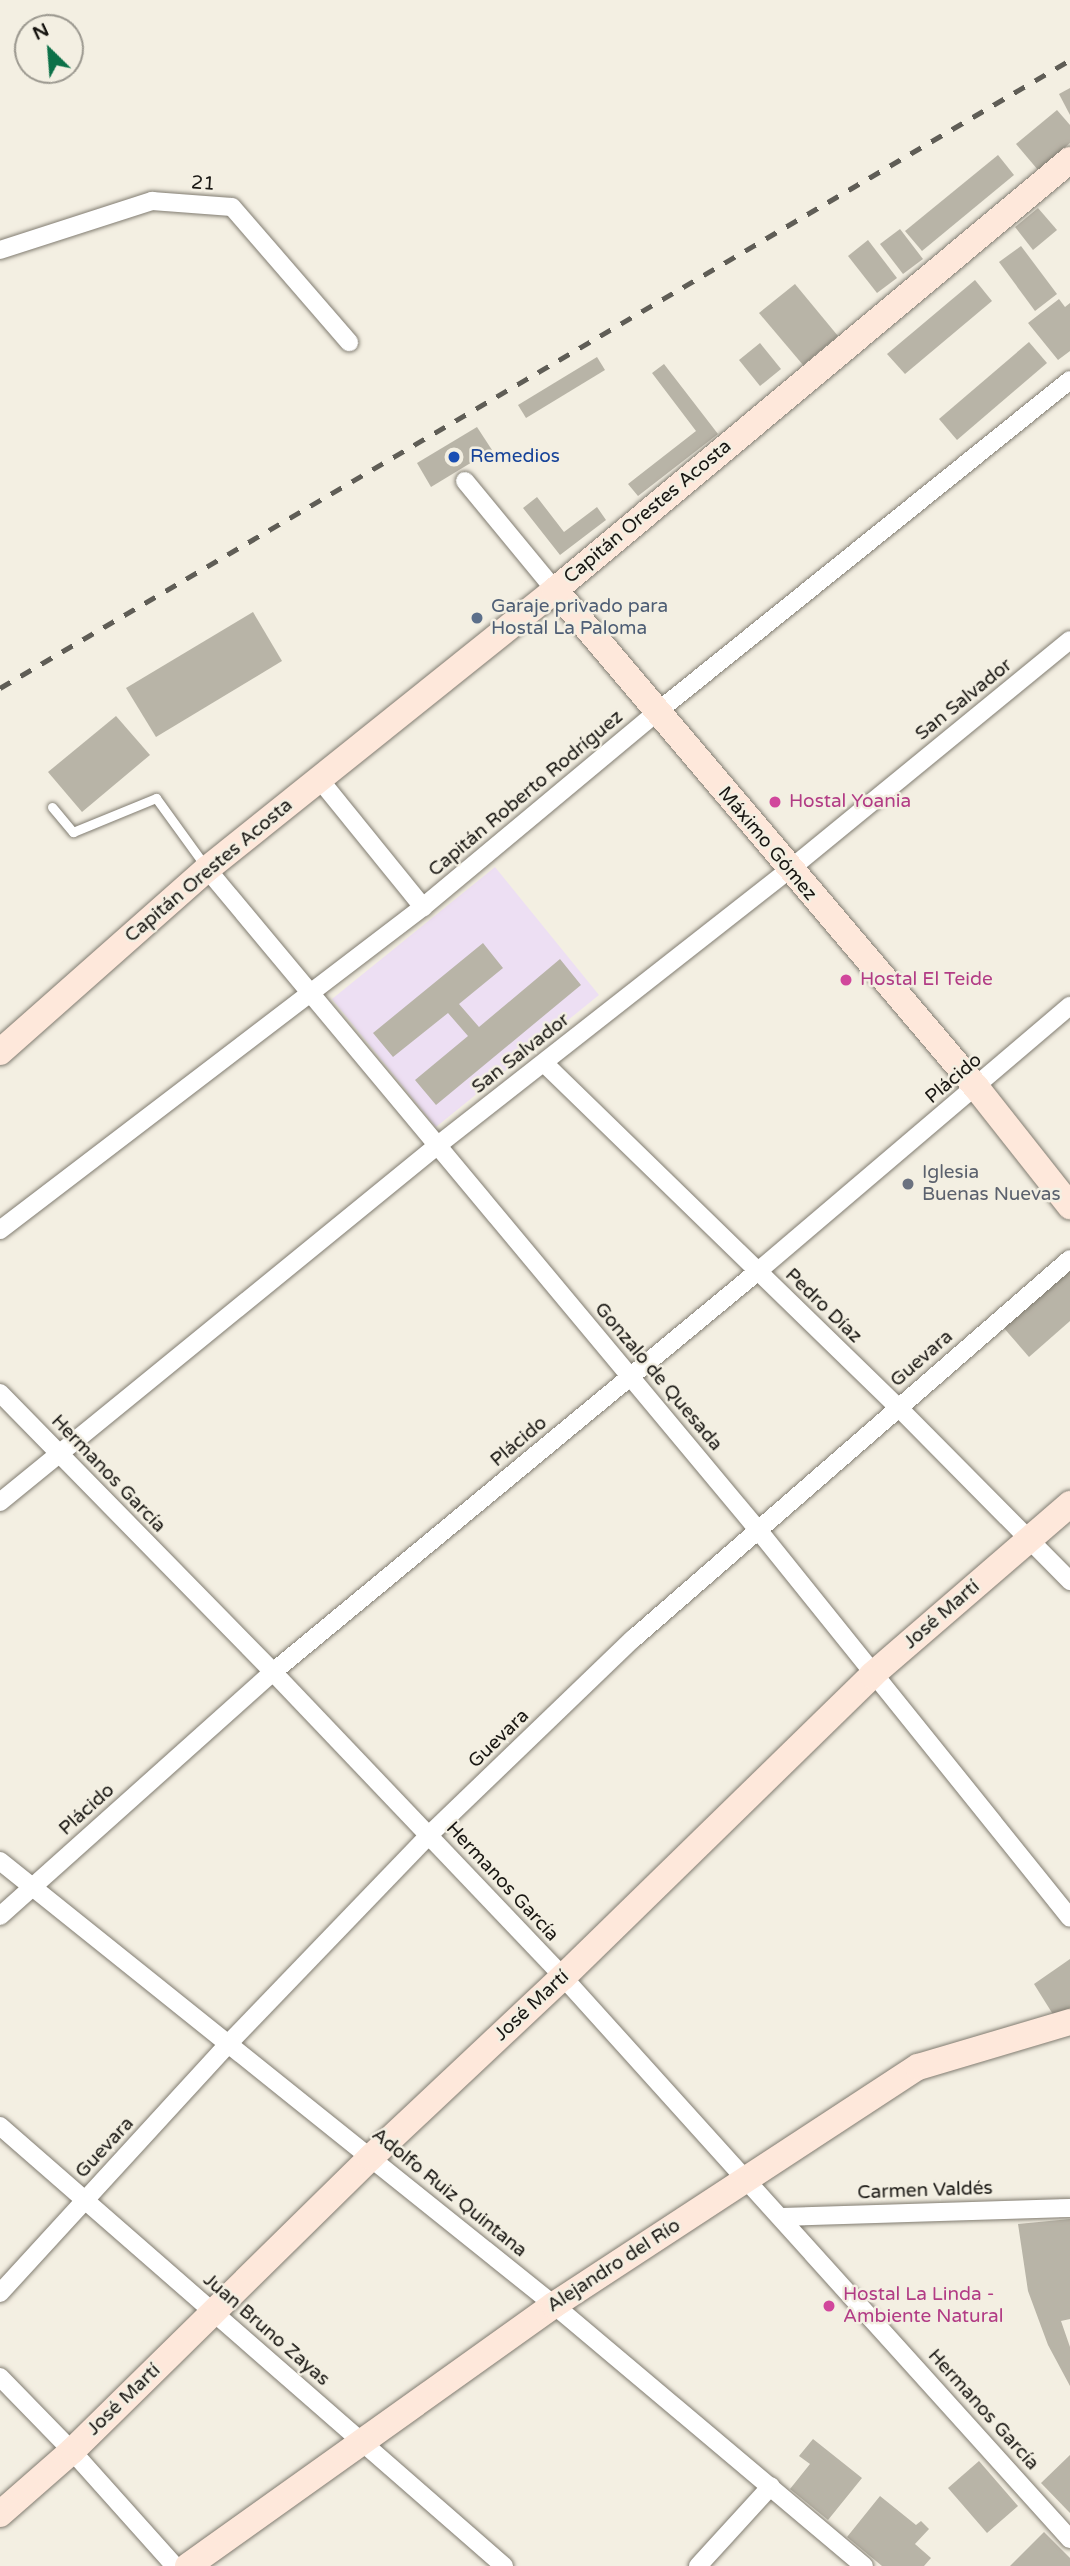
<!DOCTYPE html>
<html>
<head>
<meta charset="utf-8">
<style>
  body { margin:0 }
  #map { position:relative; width:1070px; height:2566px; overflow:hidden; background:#f3efe2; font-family:"Varela Round",sans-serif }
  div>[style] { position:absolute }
  .education>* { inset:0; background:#eddff3 }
  .building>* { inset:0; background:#b8b4a7 }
  .roads { filter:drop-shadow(0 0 2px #817c71) drop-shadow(0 0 2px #817c71) }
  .lane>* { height:9px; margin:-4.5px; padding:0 4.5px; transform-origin:4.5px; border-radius:4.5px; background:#fff }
  .street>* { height:18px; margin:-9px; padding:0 9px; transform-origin:9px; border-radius:9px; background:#fff }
  .secondary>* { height:26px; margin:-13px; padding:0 13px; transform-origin:13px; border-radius:13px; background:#fee8db }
  .rail>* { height:5px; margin-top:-2.5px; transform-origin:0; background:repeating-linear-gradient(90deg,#5f5d56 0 12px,transparent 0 24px) }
  .dots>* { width:19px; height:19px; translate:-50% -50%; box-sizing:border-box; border:4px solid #f3efe2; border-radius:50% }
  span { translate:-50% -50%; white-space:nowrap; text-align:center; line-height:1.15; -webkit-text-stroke:5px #f3efe2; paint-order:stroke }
  .street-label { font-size:19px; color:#181612 }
  .transit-label { font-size:19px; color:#164399 }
  .left { translate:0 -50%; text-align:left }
  .service-label { font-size:19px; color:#4e5e75 }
  .hotel-label { font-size:19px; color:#b23c85 }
  .worship-label { font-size:19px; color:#5b616d }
  .north { position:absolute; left:14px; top:14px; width:70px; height:70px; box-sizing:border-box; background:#f3efe2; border:2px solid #9b988f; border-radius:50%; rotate:335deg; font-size:19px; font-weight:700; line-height:28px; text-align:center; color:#181612 }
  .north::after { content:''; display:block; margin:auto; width:24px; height:32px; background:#0c7148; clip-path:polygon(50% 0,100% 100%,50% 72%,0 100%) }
</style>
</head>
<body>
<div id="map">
  <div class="education">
    <div style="clip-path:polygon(495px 867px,599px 995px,436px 1127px,332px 999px)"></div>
  </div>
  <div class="building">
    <div style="clip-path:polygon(1070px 88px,1070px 115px,1059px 94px)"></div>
    <div style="clip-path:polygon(1057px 110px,1070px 125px,1070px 143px,1038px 170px,1016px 144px)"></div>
    <div style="clip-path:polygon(998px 155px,1014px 175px,922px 251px,905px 231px)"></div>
    <div style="clip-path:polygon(1038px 208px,1057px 230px,1033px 250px,1015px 227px)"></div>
    <div style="clip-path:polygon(900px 229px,923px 259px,903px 274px,880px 244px)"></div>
    <div style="clip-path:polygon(868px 240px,897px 278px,877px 293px,848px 256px)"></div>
    <div style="clip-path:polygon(1021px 246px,1057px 294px,1035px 311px,999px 262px)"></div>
    <div style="clip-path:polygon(975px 280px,992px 301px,905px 374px,887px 354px)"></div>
    <div style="clip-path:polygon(795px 284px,838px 336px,803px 365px,759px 313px)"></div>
    <div style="clip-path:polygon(1059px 299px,1065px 307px,1070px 303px,1070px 351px,1058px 360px,1028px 323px)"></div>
    <div style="clip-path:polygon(1029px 342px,1047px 363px,957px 440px,939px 419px)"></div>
    <div style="clip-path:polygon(760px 343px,781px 369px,760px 386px,739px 360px)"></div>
    <div style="clip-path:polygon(597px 357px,605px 370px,526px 418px,518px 405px)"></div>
    <div style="clip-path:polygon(664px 364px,718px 434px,638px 496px,628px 484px,696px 431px,652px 373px)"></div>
    <div style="clip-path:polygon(477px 427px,492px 450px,431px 487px,417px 463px)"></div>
    <div style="clip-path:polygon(537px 497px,564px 532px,597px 507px,606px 520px,560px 555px,523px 508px)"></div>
    <div style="clip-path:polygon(253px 612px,282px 661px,156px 737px,126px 688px)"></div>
    <div style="clip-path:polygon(116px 716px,150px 755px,82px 812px,48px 772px)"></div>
    <div style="clip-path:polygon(483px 943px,503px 968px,459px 1004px,479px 1027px,560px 959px,581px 985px,436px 1105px,415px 1080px,468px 1036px,448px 1013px,393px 1057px,373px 1033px)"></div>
    <div style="clip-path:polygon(1070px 1268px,1070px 1321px,1029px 1357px,1003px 1327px)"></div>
    <div style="clip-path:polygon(1070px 1959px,1070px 2011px,1054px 2016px,1034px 1984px)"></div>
    <div style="clip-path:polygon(1070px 2219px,1070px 2319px,1061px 2321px,1070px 2347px,1070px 2386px,1048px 2345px,1028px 2291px,1018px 2224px)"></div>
    <div style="clip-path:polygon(813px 2439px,862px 2478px,828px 2520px,790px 2489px,810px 2464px,799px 2456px)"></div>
    <div style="clip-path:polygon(1070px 2455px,1070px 2513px,1041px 2483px)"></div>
    <div style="clip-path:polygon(979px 2461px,1018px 2506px,987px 2533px,948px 2488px)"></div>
    <div style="clip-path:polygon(880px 2496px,916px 2525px,921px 2521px,929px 2529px,915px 2544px,931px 2558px,924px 2566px,882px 2566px,847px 2537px)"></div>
    <div style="clip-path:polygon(1044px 2532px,1070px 2558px,1070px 2566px,1010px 2566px)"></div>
  </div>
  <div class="roads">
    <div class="lane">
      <div style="left:52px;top:807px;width:33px;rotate:50deg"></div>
      <div style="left:73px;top:832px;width:90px;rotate:-22.3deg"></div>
      <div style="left:156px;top:798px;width:85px;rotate:54.1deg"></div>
    </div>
    <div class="street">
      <div style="left:0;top:250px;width:160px;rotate:-17.9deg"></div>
      <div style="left:152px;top:201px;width:80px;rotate:4.3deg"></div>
      <div style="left:232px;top:207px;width:179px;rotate:49.1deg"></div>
      <div style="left:465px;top:481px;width:141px;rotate:50.5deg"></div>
      <div style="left:320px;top:780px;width:164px;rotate:51deg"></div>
      <div style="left:207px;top:869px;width:862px;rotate:50.18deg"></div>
      <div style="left:759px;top:1531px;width:496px;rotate:51.2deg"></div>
      <div style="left:544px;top:1063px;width:494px;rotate:44.2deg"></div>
      <div style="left:898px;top:1407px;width:245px;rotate:45.3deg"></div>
      <div style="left:0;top:1230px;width:532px;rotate:-37.37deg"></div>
      <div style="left:423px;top:907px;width:305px;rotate:-39.8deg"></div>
      <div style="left:657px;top:712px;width:530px;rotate:-38.79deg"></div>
      <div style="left:0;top:1393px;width:390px;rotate:45.6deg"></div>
      <div style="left:273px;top:1672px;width:421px;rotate:46.4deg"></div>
      <div style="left:563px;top:1977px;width:757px;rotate:47.95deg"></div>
      <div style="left:0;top:1502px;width:565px;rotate:-39.18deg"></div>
      <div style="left:438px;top:1145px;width:446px;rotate:-38.1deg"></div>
      <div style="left:789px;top:870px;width:363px;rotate:-39.3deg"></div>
      <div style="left:0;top:1861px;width:710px;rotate:38.71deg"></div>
      <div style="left:554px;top:2305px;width:405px;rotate:40.1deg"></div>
      <div style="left:0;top:1916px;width:366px;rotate:-41.8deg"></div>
      <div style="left:273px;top:1672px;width:628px;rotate:-39.57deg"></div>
      <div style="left:757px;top:1272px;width:411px;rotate:-40.4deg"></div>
      <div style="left:0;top:2126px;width:669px;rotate:41.12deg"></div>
      <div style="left:782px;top:2217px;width:288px;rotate:-1.8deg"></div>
      <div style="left:0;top:2293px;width:339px;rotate:-47.5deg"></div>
      <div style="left:229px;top:2043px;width:289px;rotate:-46.1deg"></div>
      <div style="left:429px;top:1835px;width:283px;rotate:-43.9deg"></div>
      <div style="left:633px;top:1639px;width:579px;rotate:-41.01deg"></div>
      <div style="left:0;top:2377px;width:103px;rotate:45.8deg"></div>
      <div style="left:72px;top:2451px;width:154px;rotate:48.2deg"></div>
      <div style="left:698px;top:2566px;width:108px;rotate:-47.6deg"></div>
    </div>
    <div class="secondary">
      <div style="left:555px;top:590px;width:651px;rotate:49.73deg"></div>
      <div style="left:976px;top:1087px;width:152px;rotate:51.7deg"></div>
      <div style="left:0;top:1052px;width:276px;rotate:-41.5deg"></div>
      <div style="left:207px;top:869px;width:446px;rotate:-38.7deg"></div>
      <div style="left:555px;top:590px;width:671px;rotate:-39.86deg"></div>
      <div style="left:0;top:2514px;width:96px;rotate:-41.2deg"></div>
      <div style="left:72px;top:2451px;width:419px;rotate:-44.5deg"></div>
      <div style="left:371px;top:2157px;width:263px;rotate:-43.2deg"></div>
      <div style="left:563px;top:1977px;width:432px;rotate:-44.3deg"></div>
      <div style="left:872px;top:1675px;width:262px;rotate:-40.8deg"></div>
      <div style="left:188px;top:2566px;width:450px;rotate:-35.5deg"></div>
      <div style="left:554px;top:2305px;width:435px;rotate:-33.2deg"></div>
      <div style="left:918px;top:2067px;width:159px;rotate:-16.5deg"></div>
    </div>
  </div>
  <div class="rail">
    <div style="left:0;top:688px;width:1241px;rotate:-30.41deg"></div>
  </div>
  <div class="dots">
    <div style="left:454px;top:457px;background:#1a4fb4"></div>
    <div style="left:477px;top:618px;background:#5c6f8a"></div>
    <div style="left:775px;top:802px;background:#d1479c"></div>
    <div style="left:846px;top:980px;background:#d1479c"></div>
    <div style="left:908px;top:1184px;background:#6b7280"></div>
    <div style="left:829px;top:2306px;background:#d1479c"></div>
  </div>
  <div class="street-label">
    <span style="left:203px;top:184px;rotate:4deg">21</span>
    <span style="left:648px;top:512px;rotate:-40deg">Capitán Orestes Acosta</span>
    <span style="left:964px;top:700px;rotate:-39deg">San Salvador</span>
    <span style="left:526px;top:794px;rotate:-40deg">Capitán Roberto Rodríguez</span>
    <span style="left:767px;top:844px;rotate:50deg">Máximo Gómez</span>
    <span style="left:209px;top:871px;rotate:-40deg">Capitán Orestes Acosta</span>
    <span style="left:521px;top:1054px;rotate:-38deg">San Salvador</span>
    <span style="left:954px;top:1079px;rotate:-40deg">Plácido</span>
    <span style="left:823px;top:1306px;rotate:44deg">Pedro Díaz</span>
    <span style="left:922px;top:1359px;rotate:-41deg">Guevara</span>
    <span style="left:658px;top:1377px;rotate:50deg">Gonzalo de Quesada</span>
    <span style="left:519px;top:1442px;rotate:-40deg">Plácido</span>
    <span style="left:108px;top:1474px;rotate:46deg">Hermanos García</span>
    <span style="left:942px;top:1615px;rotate:-41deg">José Martí</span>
    <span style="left:499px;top:1739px;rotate:-44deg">Guevara</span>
    <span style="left:87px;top:1810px;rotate:-42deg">Plácido</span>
    <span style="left:502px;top:1882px;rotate:47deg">Hermanos García</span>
    <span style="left:532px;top:2006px;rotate:-43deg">José Martí</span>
    <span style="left:105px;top:2148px;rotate:-47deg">Guevara</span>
    <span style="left:925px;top:2191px;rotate:-2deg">Carmen Valdés</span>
    <span style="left:449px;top:2193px;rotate:39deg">Adolfo Ruiz Quintana</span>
    <span style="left:614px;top:2266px;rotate:-33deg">Alejandro del Río</span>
    <span style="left:266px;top:2330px;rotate:41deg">Juan Bruno Zayas</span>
    <span style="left:124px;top:2400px;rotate:-44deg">José Martí</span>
    <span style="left:983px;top:2410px;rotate:48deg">Hermanos García</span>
  </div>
  <div class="transit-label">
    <span class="left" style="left:470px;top:457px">Remedios</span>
  </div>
  <div class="service-label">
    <span class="left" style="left:491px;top:618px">Garaje privado para<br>Hostal La Paloma</span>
  </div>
  <div class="hotel-label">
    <span class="left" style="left:789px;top:802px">Hostal Yoania</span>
    <span class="left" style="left:860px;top:980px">Hostal El Teide</span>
    <span class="left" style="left:843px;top:2306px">Hostal La Linda -<br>Ambiente Natural</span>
  </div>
  <div class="worship-label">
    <span class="left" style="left:922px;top:1184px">Iglesia<br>Buenas Nuevas</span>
  </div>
  <div class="north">N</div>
</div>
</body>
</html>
